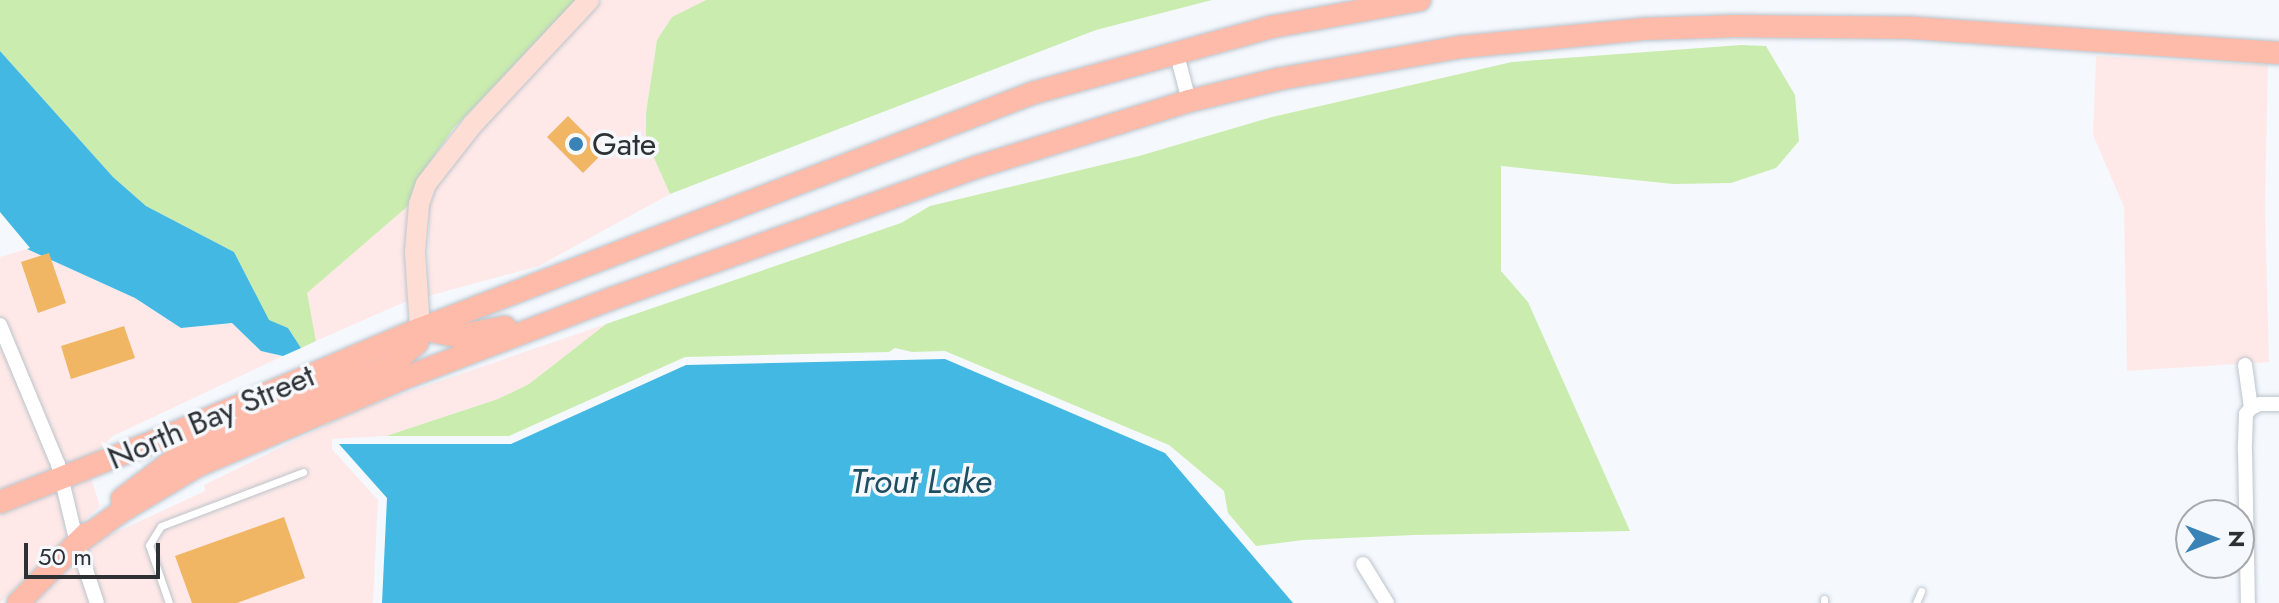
<!DOCTYPE html>
<html>
<head>
<meta charset="utf-8">
<style>
  body { margin:0 }
  #map { position:relative; width:2279px; height:603px; overflow:hidden; background:#f5f9fe; font-family:Jost,sans-serif }
  div>[style] { position:absolute }
  .commercial>* { inset:0; background:#ffe9e8 }
  .green>* { inset:0; background:#caecae }
  .water>* { inset:0; background:#43b8e3 }
  .building>* { inset:0; background:#f0b664 }
  .roads { filter:drop-shadow(0 0 2px #bcc4cb) drop-shadow(0 0 2px #bcc4cb) }
  .lane>* { height:7px; margin:-3.5px; padding:0 3.5px; transform-origin:3.5px; border-radius:3.5px; background:#fff }
  .street>* { height:14px; margin:-7px; padding:0 7px; transform-origin:7px; border-radius:7px; background:#fff }
  .secondary>* { height:20px; margin:-10px; padding:0 10px; transform-origin:10px; border-radius:10px; background:#feddd5 }
  .primary>* { height:22px; margin:-11px; padding:0 11px; transform-origin:11px; border-radius:11px; background:#febbaa }
  .dots>* { width:22px; height:22px; translate:-50% -50%; box-sizing:border-box; border:4px solid #f5f9fe; border-radius:50% }
  span { translate:-50% -50%; white-space:nowrap; text-align:center; line-height:1.15; -webkit-text-stroke:7px #f5f9fe; paint-order:stroke }
  .poi-label { font-size:32px; color:#2e3134 }
  .left { translate:0 -50%; text-align:left }
  .street-label { font-size:32px; color:#2e3134 }
  .water-label { font-size:34px; color:#1e4e61; font-style:italic }
  .north { position:absolute; left:2175px; top:499px; width:80px; height:80px; box-sizing:border-box; background:#f5f9fe; border:2px solid #a5a9ad; border-radius:50%; rotate:90deg; font-size:22px; font-weight:700; line-height:32px; text-align:center; color:#2e3134 }
  .north::after { content:''; display:block; margin:auto; width:28px; height:36px; background:#3983b7; clip-path:polygon(50% 0,100% 100%,50% 72%,0 100%) }
  .scale { position:absolute; left:24px; top:543px; width:136px; height:36px; box-sizing:border-box; border:4px solid #2e3134; border-top:0; padding-left:10px; font-size:24px; line-height:28px; white-space:nowrap; color:#2e3134; -webkit-text-stroke:6px #f5f9fe; paint-order:stroke }
</style>
</head>
<body>
<div id="map">
  <div class="commercial">
    <div style="clip-path:polygon(603px 0,706px 0,672px 17px,657px 41px,646px 113px,646px 140px,670px 194px,539px 266px,428px 296px,429px 206px,436px 188px,481px 130px)"></div>
    <div style="clip-path:polygon(2096px 56px,2268px 65px,2265px 207px,2269px 362px,2127px 371px,2124px 207px,2093px 135px)"></div>
    <div style="clip-path:polygon(408px 206px,405px 252px,407px 301px,316px 341px,306px 293px)"></div>
    <div style="clip-path:polygon(27px 249px,135px 298px,181px 328px,232px 323px,261px 351px,283px 356px,113px 436px,92px 457px,0 492px,0 257px)"></div>
    <div style="clip-path:polygon(606px 324px,529px 384px,498px 399px,386px 436px,332px 439px,332px 449px,378px 500px,373px 603px,31px 603px,84px 550px,109px 532px,110px 535px,205px 491px,204px 485px,361px 408px)"></div>
    <div style="clip-path:polygon(91px 478px,100px 506px,0 603px,0 513px)"></div>
  </div>
  <div class="green">
    <div style="clip-path:polygon(0 0,576px 0,453px 129px,417px 180px,408px 206px,307px 293px,316px 341px,301px 348px,288px 328px,269px 321px,234px 252px,146px 206px,113px 177px,0 51px)"></div>
    <div style="clip-path:polygon(706px 0,1212px 0,1096px 30px,670px 194px,646px 140px,646px 113px,657px 40px,672px 17px)"></div>
    <div style="clip-path:polygon(1741px 45px,1766px 46px,1795px 95px,1799px 141px,1776px 168px,1731px 183px,1673px 184px,1501px 166px,1501px 271px,1528px 302px,1630px 531px,1414px 535px,1303px 540px,1256px 546px,1228px 513px,1224px 491px,1169px 445px,945px 351px,912px 352px,895px 348px,889px 352px,685px 357px,509px 436px,386px 436px,498px 399px,529px 384px,606px 324px,901px 223px,930px 206px,1139px 156px,1272px 117px,1512px 62px)"></div>
  </div>
  <div class="water">
    <div style="clip-path:polygon(0 51px,113px 177px,146px 206px,234px 252px,269px 320px,288px 328px,301px 348px,283px 356px,261px 351px,232px 323px,181px 328px,135px 298px,27px 249px,30px 248px,0 212px)"></div>
    <div style="clip-path:polygon(945px 359px,1165px 453px,1293px 603px,382px 603px,387px 498px,339px 444px,511px 444px,686px 365px)"></div>
  </div>
  <div class="building">
    <div style="clip-path:polygon(568px 116px,604px 152px,583px 173px,547px 137px)"></div>
    <div style="clip-path:polygon(49px 253px,66px 303px,38px 313px,21px 262px)"></div>
    <div style="clip-path:polygon(124px 326px,135px 358px,71px 379px,61px 346px)"></div>
    <div style="clip-path:polygon(284px 517px,305px 578px,237px 603px,192px 603px,175px 556px)"></div>
  </div>
  <div class="roads">
    <div class="lane">
      <div style="left:1824px;top:599px;width:4px;rotate:90deg"></div>
      <div style="left:169px;top:603px;width:61px;rotate:-109deg"></div>
      <div style="left:149px;top:545px;width:22px;rotate:-58deg"></div>
      <div style="left:161px;top:526px;width:152px;rotate:-20.8deg"></div>
      <div style="left:1916px;top:603px;width:13px;rotate:-67deg"></div>
    </div>
    <div class="street">
      <div style="left:1176px;top:51px;width:52px;rotate:75.4deg"></div>
      <div style="left:0;top:325px;width:151px;rotate:67.4deg"></div>
      <div style="left:58px;top:464px;width:81px;rotate:76.5deg"></div>
      <div style="left:77px;top:543px;width:63px;rotate:71.6deg"></div>
      <div style="left:2245px;top:365px;width:43px;rotate:82.1deg"></div>
      <div style="left:2251px;top:408px;width:8px;rotate:130deg"></div>
      <div style="left:2246px;top:414px;width:37px;rotate:92deg"></div>
      <div style="left:2245px;top:451px;width:152px;rotate:88.9deg"></div>
      <div style="left:2251px;top:408px;width:10px;rotate:-24deg"></div>
      <div style="left:2260px;top:404px;width:19px"></div>
      <div style="left:1363px;top:564px;width:46px;rotate:58.4deg"></div>
    </div>
    <div class="secondary">
      <div style="left:420px;top:329px;width:77px;rotate:-93.7deg"></div>
      <div style="left:415px;top:252px;width:48px;rotate:-85.2deg"></div>
      <div style="left:419px;top:204px;width:21px;rotate:-71deg"></div>
      <div style="left:426px;top:184px;width:76px;rotate:-51.9deg"></div>
      <div style="left:473px;top:124px;width:170px;rotate:-46.9deg"></div>
    </div>
    <div class="primary">
      <div style="left:421px;top:329px;width:36px;rotate:11deg"></div>
      <div style="left:456px;top:336px;width:50px;rotate:-10.4deg"></div>
      <div style="left:122px;top:499px;width:66px;rotate:-37deg"></div>
      <div style="left:175px;top:459px;width:44px;rotate:-28.3deg"></div>
      <div style="left:214px;top:438px;width:191px;rotate:-22.4deg"></div>
      <div style="left:391px;top:365px;width:34px;rotate:-40deg"></div>
      <div style="left:417px;top:343px;width:14px;rotate:-78deg"></div>
      <div style="left:0;top:502px;width:183px;rotate:-21.5deg"></div>
      <div style="left:170px;top:435px;width:272px;rotate:-23deg"></div>
      <div style="left:420px;top:329px;width:657px;rotate:-21.06deg"></div>
      <div style="left:1033px;top:93px;width:247px;rotate:-15.5deg"></div>
      <div style="left:1271px;top:27px;width:151px;rotate:-10.3deg"></div>
      <div style="left:77px;top:543px;width:55px;rotate:-35.4deg"></div>
      <div style="left:122px;top:511px;width:90px;rotate:-30.9deg"></div>
      <div style="left:199px;top:465px;width:223px;rotate:-23deg"></div>
      <div style="left:404px;top:378px;width:227px;rotate:-20.9deg"></div>
      <div style="left:616px;top:297px;width:384px;rotate:-19.8deg"></div>
      <div style="left:977px;top:167px;width:222px;rotate:-17.3deg"></div>
      <div style="left:1189px;top:101px;width:93px;rotate:-13.7deg"></div>
      <div style="left:1279px;top:79px;width:185px;rotate:-10deg"></div>
      <div style="left:1461px;top:47px;width:183px;rotate:-5.6deg"></div>
      <div style="left:1643px;top:29px;width:92px;rotate:-1.9deg"></div>
      <div style="left:1735px;top:26px;width:178px;rotate:0.6deg"></div>
      <div style="left:1913px;top:28px;width:367px;rotate:3.9deg"></div>
      <div style="left:18px;top:603px;width:97px;rotate:-45.4deg"></div>
    </div>
  </div>
  <div class="dots">
    <div style="left:576px;top:144px;background:#3983b7"></div>
  </div>
  <div class="poi-label">
    <span class="left" style="left:592px;top:144px">Gate</span>
  </div>
  <div class="street-label">
    <span style="left:211px;top:417px;rotate:-23deg">North Bay Street</span>
  </div>
  <div class="water-label">
    <span style="left:921px;top:482px">Trout Lake</span>
  </div>
  <div class="north">N</div>
  <div class="scale">50 m</div>
</div>
</body>
</html>
